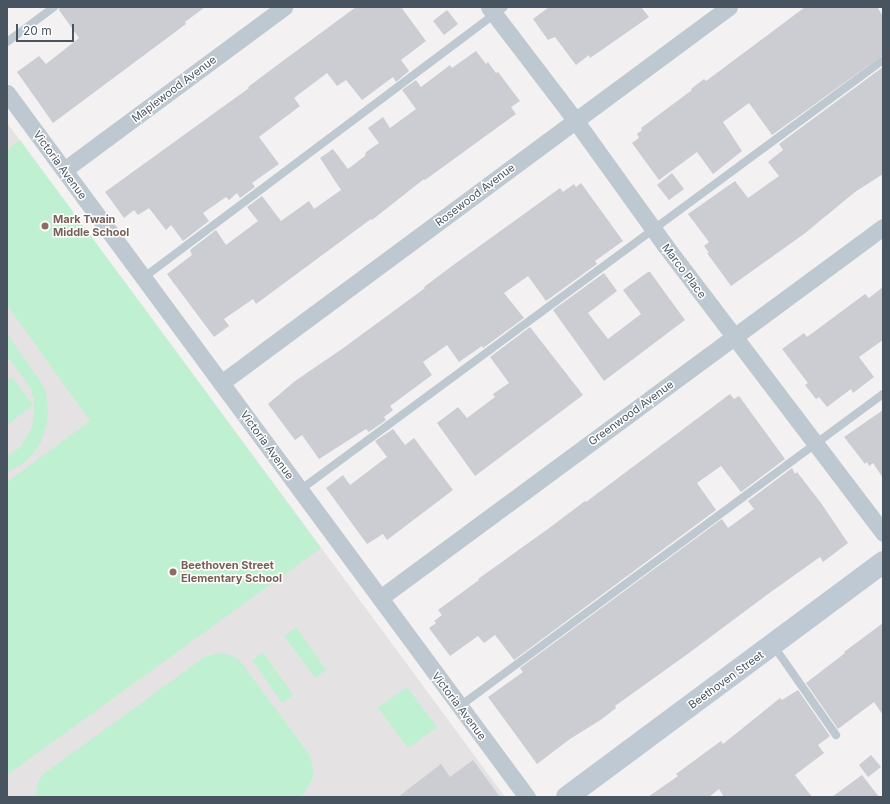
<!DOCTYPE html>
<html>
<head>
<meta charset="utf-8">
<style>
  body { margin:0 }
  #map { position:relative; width:890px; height:804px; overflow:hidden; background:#f3f1f1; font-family:Inter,sans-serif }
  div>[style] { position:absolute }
  .education>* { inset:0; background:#e4e2e3 }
  .green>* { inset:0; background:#c0f0d2 }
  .building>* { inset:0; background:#cbcdd3 }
  .lane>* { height:8px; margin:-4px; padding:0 4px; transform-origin:4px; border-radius:4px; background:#bec8d0 }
  .street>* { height:17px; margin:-8.5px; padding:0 8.5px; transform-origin:8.5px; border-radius:8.5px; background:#bec8d0 }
  .secondary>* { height:22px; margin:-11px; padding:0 11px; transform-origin:11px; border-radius:11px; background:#bec9d4 }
  .dots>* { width:11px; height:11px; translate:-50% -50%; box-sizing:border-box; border:2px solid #fff; border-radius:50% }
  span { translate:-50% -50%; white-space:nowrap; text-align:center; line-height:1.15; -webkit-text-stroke:3px #fff; paint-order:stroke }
  .street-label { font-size:11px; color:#48545f }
  .education-label { font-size:11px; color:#785e54; font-weight:700 }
  .left { translate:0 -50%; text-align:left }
  .frame { position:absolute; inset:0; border:8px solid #48545f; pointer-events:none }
  .scale { position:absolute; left:16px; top:24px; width:58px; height:18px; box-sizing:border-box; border:2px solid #48545f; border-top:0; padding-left:5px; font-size:12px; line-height:14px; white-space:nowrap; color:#48545f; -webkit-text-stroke:3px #fff; paint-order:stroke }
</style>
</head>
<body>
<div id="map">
  <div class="education">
    <div style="clip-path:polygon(7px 123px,179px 355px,505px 797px,7px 797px)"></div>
  </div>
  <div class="green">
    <div style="clip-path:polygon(20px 140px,321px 548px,7px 775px,7px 482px,90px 421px,7px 305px,7px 150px)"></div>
    <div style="clip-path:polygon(7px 334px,39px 379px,45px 389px,48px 406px,47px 423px,42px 440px,34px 453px,23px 464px,7px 472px,7px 456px,19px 448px,26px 438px,32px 427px,34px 414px,34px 400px,30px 387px,7px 356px)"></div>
    <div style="clip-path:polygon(12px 377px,33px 405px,7px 425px,7px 380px)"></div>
    <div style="clip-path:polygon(296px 627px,326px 670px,315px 678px,284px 636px)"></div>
    <div style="clip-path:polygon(263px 652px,293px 695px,282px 703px,252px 660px)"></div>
    <div style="clip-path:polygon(220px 653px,230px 655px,240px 661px,309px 754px,314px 772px,312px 780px,304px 793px,299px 797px,35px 797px,38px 783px,42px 775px,206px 656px)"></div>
    <div style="clip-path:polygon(407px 687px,437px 727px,408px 748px,378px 708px)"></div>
  </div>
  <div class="building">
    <div style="clip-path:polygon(59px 7px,205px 7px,185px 22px,186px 24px,53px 123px,17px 72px,39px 56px,46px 64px,79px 38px,59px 10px)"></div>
    <div style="clip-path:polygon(356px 7px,401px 7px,426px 41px,401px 60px,409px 71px,396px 82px,393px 77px,362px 100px,346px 80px,337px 86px,327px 73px,294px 98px,300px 106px,259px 137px,279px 164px,252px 183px,255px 187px,240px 198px,237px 193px,229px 200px,226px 197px,203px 213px,209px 221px,183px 241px,171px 225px,166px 230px,149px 208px,138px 215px,134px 210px,124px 218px,105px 192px,249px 88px,248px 87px,276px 66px)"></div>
    <div style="clip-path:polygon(549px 7px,641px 7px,649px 17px,603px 49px,590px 58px,589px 55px,576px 65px,555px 37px,548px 40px,533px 19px)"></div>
    <div style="clip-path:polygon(805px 7px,877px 7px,883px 16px,883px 55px,772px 135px,749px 103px,723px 122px,742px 151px,713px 174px,697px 152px,659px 180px,632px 143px,639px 138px,637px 134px,642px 130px,641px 128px,692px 90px,691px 89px,704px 79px,706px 81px)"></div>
    <div style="clip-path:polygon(447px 10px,458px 24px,444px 35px,433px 21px)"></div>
    <div style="clip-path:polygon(476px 51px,486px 64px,488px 62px,496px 73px,498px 72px,520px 101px,511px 107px,516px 114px,443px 167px,425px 180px,424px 179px,372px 220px,371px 219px,256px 304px,253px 299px,224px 319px,229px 326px,214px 337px,167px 274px,192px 255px,190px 250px,216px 230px,226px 245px,258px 221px,247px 207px,262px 196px,281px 221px,309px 201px,314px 209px,341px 190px,320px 158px,333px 149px,348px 169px,365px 156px,366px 152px,379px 143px,368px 128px,383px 117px,390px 128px,416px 109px,402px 90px,416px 80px,421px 87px,450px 65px,452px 68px)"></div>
    <div style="clip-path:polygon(883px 67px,883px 174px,855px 192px,804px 234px,731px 286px,707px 253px,709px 253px,704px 246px,709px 242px,688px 214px,735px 181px,748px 198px,779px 176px,768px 162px,783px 150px,779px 144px)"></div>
    <div style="clip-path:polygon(672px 173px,684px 189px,669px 200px,657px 185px)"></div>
    <div style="clip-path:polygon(581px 183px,623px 241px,595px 261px,597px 264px,546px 301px,528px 276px,504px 293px,524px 318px,483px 348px,482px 346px,459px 362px,447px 345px,423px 362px,432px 375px,390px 406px,393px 410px,384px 417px,386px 420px,369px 432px,366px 429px,319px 459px,302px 435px,295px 440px,268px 404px,295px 381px,342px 349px,425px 288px,424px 287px,452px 266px,560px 188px,563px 192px,574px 184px,576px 187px)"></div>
    <div style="clip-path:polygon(648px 272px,650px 272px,685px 320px,604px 381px,553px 310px,604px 273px,617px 291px,588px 313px,608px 339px,641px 314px,623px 290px)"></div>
    <div style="clip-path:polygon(883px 287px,883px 340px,859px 357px,874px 377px,853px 393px,851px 389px,827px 407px,819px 397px,816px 399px,805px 385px,808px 383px,782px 349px,804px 333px,807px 337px,865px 294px,869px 298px)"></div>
    <div style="clip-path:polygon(530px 327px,583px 395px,475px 476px,437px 423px,458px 407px,467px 418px,495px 397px,493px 394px,509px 383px,490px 357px)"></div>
    <div style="clip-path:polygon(730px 394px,734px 399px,739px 396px,785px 459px,741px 492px,721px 466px,697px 483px,716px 510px,514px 660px,495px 635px,484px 643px,478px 636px,450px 656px,429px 628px,436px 623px,434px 621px,442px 615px,438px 610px,479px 580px,478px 579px,548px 529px,585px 501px,586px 502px)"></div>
    <div style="clip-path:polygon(883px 410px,883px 478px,873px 463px,869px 466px,867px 462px,865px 464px,844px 437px)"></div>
    <div style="clip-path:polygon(393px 429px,405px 445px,414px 438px,453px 490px,387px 540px,383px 534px,367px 544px,326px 488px,343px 475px,350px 485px,387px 457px,375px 441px)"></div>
    <div style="clip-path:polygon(792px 468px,795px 474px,797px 472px,821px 503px,848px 543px,823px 562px,820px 557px,768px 594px,689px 653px,615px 706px,616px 708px,602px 719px,570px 739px,537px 764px,488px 697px,523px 672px,520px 668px,722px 519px,728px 528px,754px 509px,748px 501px)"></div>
    <div style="clip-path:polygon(883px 623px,883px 715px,874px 702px,838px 729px,806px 683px,845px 653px,844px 652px)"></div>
    <div style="clip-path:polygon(798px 690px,830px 736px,818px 745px,824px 753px,795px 775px,812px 797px,724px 797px,719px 789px,709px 797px,648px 797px,678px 776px,676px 774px,721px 741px,723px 744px,780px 698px,782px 700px)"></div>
    <div style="clip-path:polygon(871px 755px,881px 767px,868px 777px,859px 765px)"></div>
    <div style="clip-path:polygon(473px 760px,500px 797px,398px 797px,441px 764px,450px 777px)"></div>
    <div style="clip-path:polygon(862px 775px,879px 797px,832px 797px)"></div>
  </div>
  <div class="lane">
    <div style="left:7px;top:42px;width:59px;rotate:-36.7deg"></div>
    <div style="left:143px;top:278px;width:451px;rotate:-36.9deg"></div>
    <div style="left:300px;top:490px;width:724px;rotate:-36.41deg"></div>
    <div style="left:773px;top:645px;width:110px;rotate:55deg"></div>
    <div style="left:460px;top:706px;width:526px;rotate:-36.41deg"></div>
  </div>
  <div class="street">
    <div style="left:489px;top:7px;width:142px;rotate:52.7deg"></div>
    <div style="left:575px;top:120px;width:153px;rotate:54.3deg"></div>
    <div style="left:664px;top:244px;width:363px;rotate:52.8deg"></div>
    <div style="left:7px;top:93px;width:875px;rotate:53.55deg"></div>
    <div style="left:64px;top:170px;width:274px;rotate:-36.5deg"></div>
    <div style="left:221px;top:383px;width:632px;rotate:-36.51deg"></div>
    <div style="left:380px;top:598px;width:625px;rotate:-36.41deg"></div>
  </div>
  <div class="secondary">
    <div style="left:567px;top:797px;width:394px;rotate:-36.6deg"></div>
  </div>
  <div class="dots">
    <div style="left:45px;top:226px;background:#8d6e63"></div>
    <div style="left:173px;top:572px;background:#8d6e63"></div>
  </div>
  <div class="street-label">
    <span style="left:174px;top:89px;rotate:-37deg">Maplewood Avenue</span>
    <span style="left:60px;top:165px;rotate:54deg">Victoria Avenue</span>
    <span style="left:475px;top:195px;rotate:-37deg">Rosewood Avenue</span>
    <span style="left:684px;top:271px;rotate:53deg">Marco Place</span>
    <span style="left:631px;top:413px;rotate:-36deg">Greenwood Avenue</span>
    <span style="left:267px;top:445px;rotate:54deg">Victoria Avenue</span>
    <span style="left:726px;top:680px;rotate:-36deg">Beethoven Street</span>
    <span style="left:459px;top:706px;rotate:53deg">Victoria Avenue</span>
  </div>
  <div class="education-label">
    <span class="left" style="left:53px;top:226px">Mark Twain<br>Middle School</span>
    <span class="left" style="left:181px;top:572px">Beethoven Street<br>Elementary School</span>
  </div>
  <div class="frame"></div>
  <div class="scale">20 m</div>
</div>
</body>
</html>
